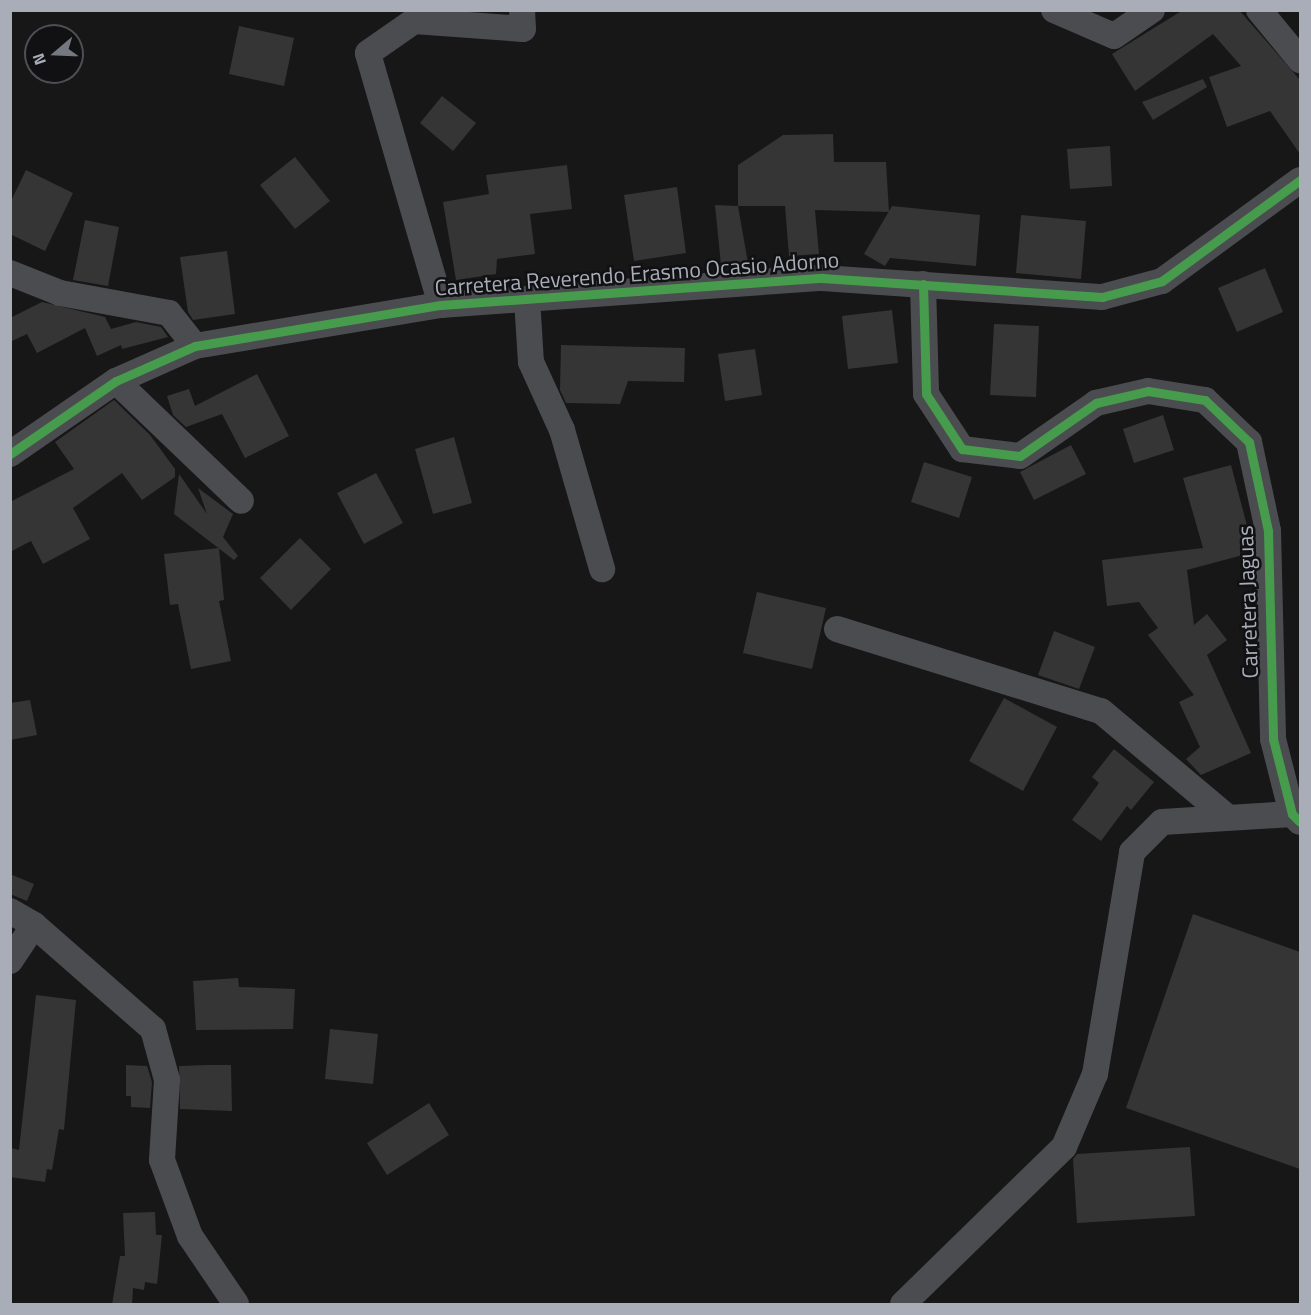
<!DOCTYPE html>
<html>
<head>
<meta charset="utf-8">
<style>
  body { margin:0 }
  #map { position:relative; width:1311px; height:1315px; overflow:hidden; background:#171717; font-family:"Titillium Web",sans-serif }
  div>[style] { position:absolute }
  .building>* { inset:0; background:#353536 }
  .minor>* { height:26px; margin:-13px; padding:0 13px; transform-origin:13px; border-radius:13px; background:#4b4c50 }
  .cycleway>* { height:9px; margin:-4.5px; padding:0 4.5px; transform-origin:4.5px; border-radius:4.5px; background:#469c4c }
  span { translate:-50% -50%; white-space:nowrap; text-align:center; line-height:1.15; -webkit-text-stroke:5px #111113; paint-order:stroke }
  .street-label { font-size:22px; color:#a8adb8 }
  .frame { position:absolute; inset:0; border:12px solid #a8adb8; pointer-events:none }
  .north { position:absolute; left:24px; top:24px; width:60px; height:60px; box-sizing:border-box; background:#111113; border:2px solid #4d4f55; border-radius:50%; rotate:251deg; font-size:16px; font-weight:700; line-height:24px; text-align:center; color:#a8adb8 }
  .north::after { content:''; display:block; margin:auto; width:21px; height:27px; background:#757880; clip-path:polygon(50% 0,100% 100%,50% 72%,0 100%) }
</style>
</head>
<body>
<div id="map">
  <div class="building">
    <div style="clip-path:polygon(1183px 10px,1239px 10px,1300px 80px,1300px 154px,1270px 111px,1227px 127px,1209px 77px,1241px 66px,1213px 34px,1135px 91px,1112px 54px)"></div>
    <div style="clip-path:polygon(239px 26px,294px 38px,284px 86px,229px 74px)"></div>
    <div style="clip-path:polygon(1203px 79px,1207px 87px,1153px 120px,1142px 102px)"></div>
    <div style="clip-path:polygon(442px 96px,476px 123px,453px 151px,420px 123px)"></div>
    <div style="clip-path:polygon(833px 134px,834px 162px,886px 162px,889px 212px,815px 210px,819px 254px,789px 256px,785px 206px,738px 206px,738px 165px,783px 135px)"></div>
    <div style="clip-path:polygon(1110px 146px,1112px 186px,1070px 189px,1067px 149px)"></div>
    <div style="clip-path:polygon(295px 157px,330px 201px,295px 229px,260px 185px)"></div>
    <div style="clip-path:polygon(567px 165px,572px 209px,530px 214px,535px 254px,497px 259px,496px 274px,456px 280px,443px 202px,489px 194px,486px 175px)"></div>
    <div style="clip-path:polygon(26px 170px,73px 193px,45px 251px,10px 234px,10px 203px)"></div>
    <div style="clip-path:polygon(677px 187px,686px 253px,634px 261px,624px 195px)"></div>
    <div style="clip-path:polygon(715px 205px,738px 206px,748px 263px,721px 265px)"></div>
    <div style="clip-path:polygon(892px 206px,980px 215px,976px 266px,890px 258px,885px 266px,864px 254px)"></div>
    <div style="clip-path:polygon(1021px 215px,1086px 221px,1081px 279px,1016px 273px)"></div>
    <div style="clip-path:polygon(85px 220px,119px 227px,108px 286px,73px 280px)"></div>
    <div style="clip-path:polygon(227px 251px,235px 314px,193px 320px,188px 312px,180px 257px)"></div>
    <div style="clip-path:polygon(1265px 268px,1283px 312px,1237px 332px,1218px 288px)"></div>
    <div style="clip-path:polygon(42px 302px,105px 317px,111px 329px,136px 322px,161px 327px,168px 337px,122px 349px,121px 345px,97px 356px,85px 328px,37px 353px,27px 334px,10px 342px,10px 318px)"></div>
    <div style="clip-path:polygon(892px 310px,898px 363px,848px 369px,842px 316px)"></div>
    <div style="clip-path:polygon(994px 324px,1039px 326px,1036px 397px,990px 395px)"></div>
    <div style="clip-path:polygon(561px 345px,685px 348px,684px 382px,628px 381px,620px 404px,566px 403px,560px 390px)"></div>
    <div style="clip-path:polygon(755px 349px,762px 395px,725px 401px,718px 354px)"></div>
    <div style="clip-path:polygon(257px 374px,289px 436px,245px 458px,222px 414px,186px 427px,173px 415px,167px 396px,189px 389px,195px 406px)"></div>
    <div style="clip-path:polygon(114px 400px,150px 435px,175px 469px,175px 477px,142px 500px,122px 473px,73px 508px,90px 539px,43px 564px,31px 541px,10px 552px,10px 502px,74px 469px,55px 442px)"></div>
    <div style="clip-path:polygon(1163px 415px,1174px 450px,1134px 463px,1123px 429px)"></div>
    <div style="clip-path:polygon(454px 437px,472px 503px,433px 514px,415px 449px)"></div>
    <div style="clip-path:polygon(1071px 445px,1086px 474px,1034px 500px,1020px 472px)"></div>
    <div style="clip-path:polygon(924px 462px,972px 477px,959px 518px,911px 502px)"></div>
    <div style="clip-path:polygon(1231px 465px,1254px 552px,1187px 570px,1194px 625px,1207px 614px,1227px 640px,1207px 655px,1251px 753px,1201px 775px,1186px 759px,1200px 747px,1179px 702px,1194px 695px,1148px 635px,1158px 628px,1139px 602px,1107px 606px,1102px 560px,1203px 548px,1183px 478px)"></div>
    <div style="clip-path:polygon(376px 473px,403px 523px,364px 544px,337px 493px)"></div>
    <div style="clip-path:polygon(179px 474px,207px 514px,198px 488px,233px 514px,223px 537px,238px 556px,234px 560px,174px 514px)"></div>
    <div style="clip-path:polygon(300px 538px,331px 569px,291px 610px,260px 578px)"></div>
    <div style="clip-path:polygon(219px 548px,224px 600px,219px 601px,231px 661px,191px 669px,178px 604px,170px 605px,164px 554px)"></div>
    <div style="clip-path:polygon(757px 592px,826px 608px,812px 669px,743px 653px)"></div>
    <div style="clip-path:polygon(1054px 631px,1095px 647px,1079px 689px,1038px 675px)"></div>
    <div style="clip-path:polygon(1004px 698px,1057px 727px,1023px 791px,969px 761px)"></div>
    <div style="clip-path:polygon(30px 700px,37px 735px,10px 740px,10px 703px)"></div>
    <div style="clip-path:polygon(1114px 749px,1154px 782px,1131px 810px,1127px 806px,1101px 841px,1072px 820px,1099px 783px,1092px 777px)"></div>
    <div style="clip-path:polygon(10px 874px,34px 884px,27px 901px,10px 894px)"></div>
    <div style="clip-path:polygon(1193px 914px,1300px 952px,1300px 1169px,1126px 1108px)"></div>
    <div style="clip-path:polygon(238px 978px,239px 987px,295px 989px,293px 1029px,196px 1030px,193px 981px)"></div>
    <div style="clip-path:polygon(36px 995px,76px 1000px,64px 1130px,59px 1129px,52px 1170px,47px 1169px,45px 1182px,10px 1177px,10px 1148px,19px 1150px)"></div>
    <div style="clip-path:polygon(330px 1029px,378px 1034px,373px 1084px,325px 1079px)"></div>
    <div style="clip-path:polygon(126px 1065px,147px 1066px,152px 1082px,150px 1108px,131px 1107px,131px 1096px,126px 1096px)"></div>
    <div style="clip-path:polygon(207px 1065px,231px 1065px,232px 1111px,180px 1109px,179px 1066px)"></div>
    <div style="clip-path:polygon(429px 1103px,449px 1135px,387px 1175px,367px 1143px)"></div>
    <div style="clip-path:polygon(1190px 1147px,1195px 1216px,1077px 1223px,1073px 1159px,1077px 1154px)"></div>
    <div style="clip-path:polygon(155px 1212px,156px 1235px,162px 1235px,157px 1284px,145px 1282px,144px 1290px,133px 1288px,132px 1305px,112px 1305px,120px 1256px,125px 1256px,123px 1213px)"></div>
  </div>
  <div class="minor">
    <div style="left:1054px;top:10px;width:65px;rotate:23.4deg"></div>
    <div style="left:1114px;top:36px;width:46px;rotate:-34.4deg"></div>
    <div style="left:1259px;top:10px;width:65px;rotate:50.6deg"></div>
    <div style="left:10px;top:273px;width:54px;rotate:21.8deg"></div>
    <div style="left:60px;top:293px;width:111px;rotate:10.4deg"></div>
    <div style="left:169px;top:313px;width:42px;rotate:51.8deg"></div>
    <div style="left:923px;top:284px;width:110px;rotate:88.4deg"></div>
    <div style="left:926px;top:394px;width:66px;rotate:56.8deg"></div>
    <div style="left:962px;top:449px;width:58px;rotate:6.9deg"></div>
    <div style="left:1020px;top:456px;width:93px;rotate:-34.9deg"></div>
    <div style="left:1096px;top:403px;width:53px;rotate:-13deg"></div>
    <div style="left:1148px;top:391px;width:58px;rotate:9deg"></div>
    <div style="left:1205px;top:400px;width:61px;rotate:43.7deg"></div>
    <div style="left:1249px;top:442px;width:91px;rotate:77.9deg"></div>
    <div style="left:1268px;top:531px;width:208px;rotate:88.6deg"></div>
    <div style="left:1273px;top:739px;width:77px;rotate:75.8deg"></div>
    <div style="left:1292px;top:814px;width:11px;rotate:45deg"></div>
    <div style="left:527px;top:299px;width:63px;rotate:86.4deg"></div>
    <div style="left:531px;top:362px;width:75px;rotate:65.5deg"></div>
    <div style="left:562px;top:430px;width:145px;rotate:73.9deg"></div>
    <div style="left:441px;top:305px;width:262px;rotate:-106.2deg"></div>
    <div style="left:368px;top:53px;width:56px;rotate:-34.8deg"></div>
    <div style="left:414px;top:21px;width:109px;rotate:4.2deg"></div>
    <div style="left:523px;top:29px;width:19px;rotate:-93deg"></div>
    <div style="left:116px;top:381px;width:173px;rotate:43.8deg"></div>
    <div style="left:10px;top:454px;width:129px;rotate:-34.6deg"></div>
    <div style="left:116px;top:381px;width:86px;rotate:-23.9deg"></div>
    <div style="left:195px;top:346px;width:249px;rotate:-9.5deg"></div>
    <div style="left:441px;top:305px;width:382px;rotate:-4.1deg"></div>
    <div style="left:822px;top:278px;width:281px;rotate:3.9deg"></div>
    <div style="left:1102px;top:297px;width:62px;rotate:-14.9deg"></div>
    <div style="left:1162px;top:281px;width:171px;rotate:-36.2deg"></div>
    <div style="left:837px;top:629px;width:276px;rotate:17.3deg"></div>
    <div style="left:1101px;top:711px;width:162px;rotate:40deg"></div>
    <div style="left:10px;top:911px;width:28px;rotate:30deg"></div>
    <div style="left:34px;top:925px;width:158px;rotate:41.2deg"></div>
    <div style="left:153px;top:1029px;width:53px;rotate:74.6deg"></div>
    <div style="left:167px;top:1080px;width:80px;rotate:93.6deg"></div>
    <div style="left:162px;top:1160px;width:81px;rotate:69.8deg"></div>
    <div style="left:190px;top:1236px;width:82px;rotate:55.9deg"></div>
    <div style="left:10px;top:961px;width:43px;rotate:-56.3deg"></div>
    <div style="left:903px;top:1304px;width:225px;rotate:-44.3deg"></div>
    <div style="left:1064px;top:1147px;width:79px;rotate:-67deg"></div>
    <div style="left:1095px;top:1074px;width:225px;rotate:-80.5deg"></div>
    <div style="left:1132px;top:852px;width:42px;rotate:-45deg"></div>
    <div style="left:1162px;top:822px;width:130px;rotate:-3.5deg"></div>
  </div>
  <div class="cycleway">
    <div style="left:923px;top:284px;width:110px;rotate:88.4deg"></div>
    <div style="left:926px;top:394px;width:66px;rotate:56.8deg"></div>
    <div style="left:962px;top:449px;width:58px;rotate:6.9deg"></div>
    <div style="left:1020px;top:456px;width:93px;rotate:-34.9deg"></div>
    <div style="left:1096px;top:403px;width:53px;rotate:-13deg"></div>
    <div style="left:1148px;top:391px;width:58px;rotate:9deg"></div>
    <div style="left:1205px;top:400px;width:61px;rotate:43.7deg"></div>
    <div style="left:1249px;top:442px;width:91px;rotate:77.9deg"></div>
    <div style="left:1268px;top:531px;width:208px;rotate:88.6deg"></div>
    <div style="left:1273px;top:739px;width:77px;rotate:75.8deg"></div>
    <div style="left:1292px;top:814px;width:11px;rotate:45deg"></div>
    <div style="left:10px;top:454px;width:129px;rotate:-34.6deg"></div>
    <div style="left:116px;top:381px;width:86px;rotate:-23.9deg"></div>
    <div style="left:195px;top:346px;width:249px;rotate:-9.5deg"></div>
    <div style="left:441px;top:305px;width:382px;rotate:-4.1deg"></div>
    <div style="left:822px;top:278px;width:281px;rotate:3.9deg"></div>
    <div style="left:1102px;top:297px;width:62px;rotate:-14.9deg"></div>
    <div style="left:1162px;top:281px;width:171px;rotate:-36.2deg"></div>
  </div>
  <div class="street-label">
    <span style="left:637px;top:274px;rotate:-4deg">Carretera Reverendo Erasmo Ocasio Adorno</span>
    <span style="left:1248px;top:602px;rotate:-92deg">Carretera Jaguas</span>
  </div>
  <div class="frame"></div>
  <div class="north">N</div>
</div>
</body>
</html>
